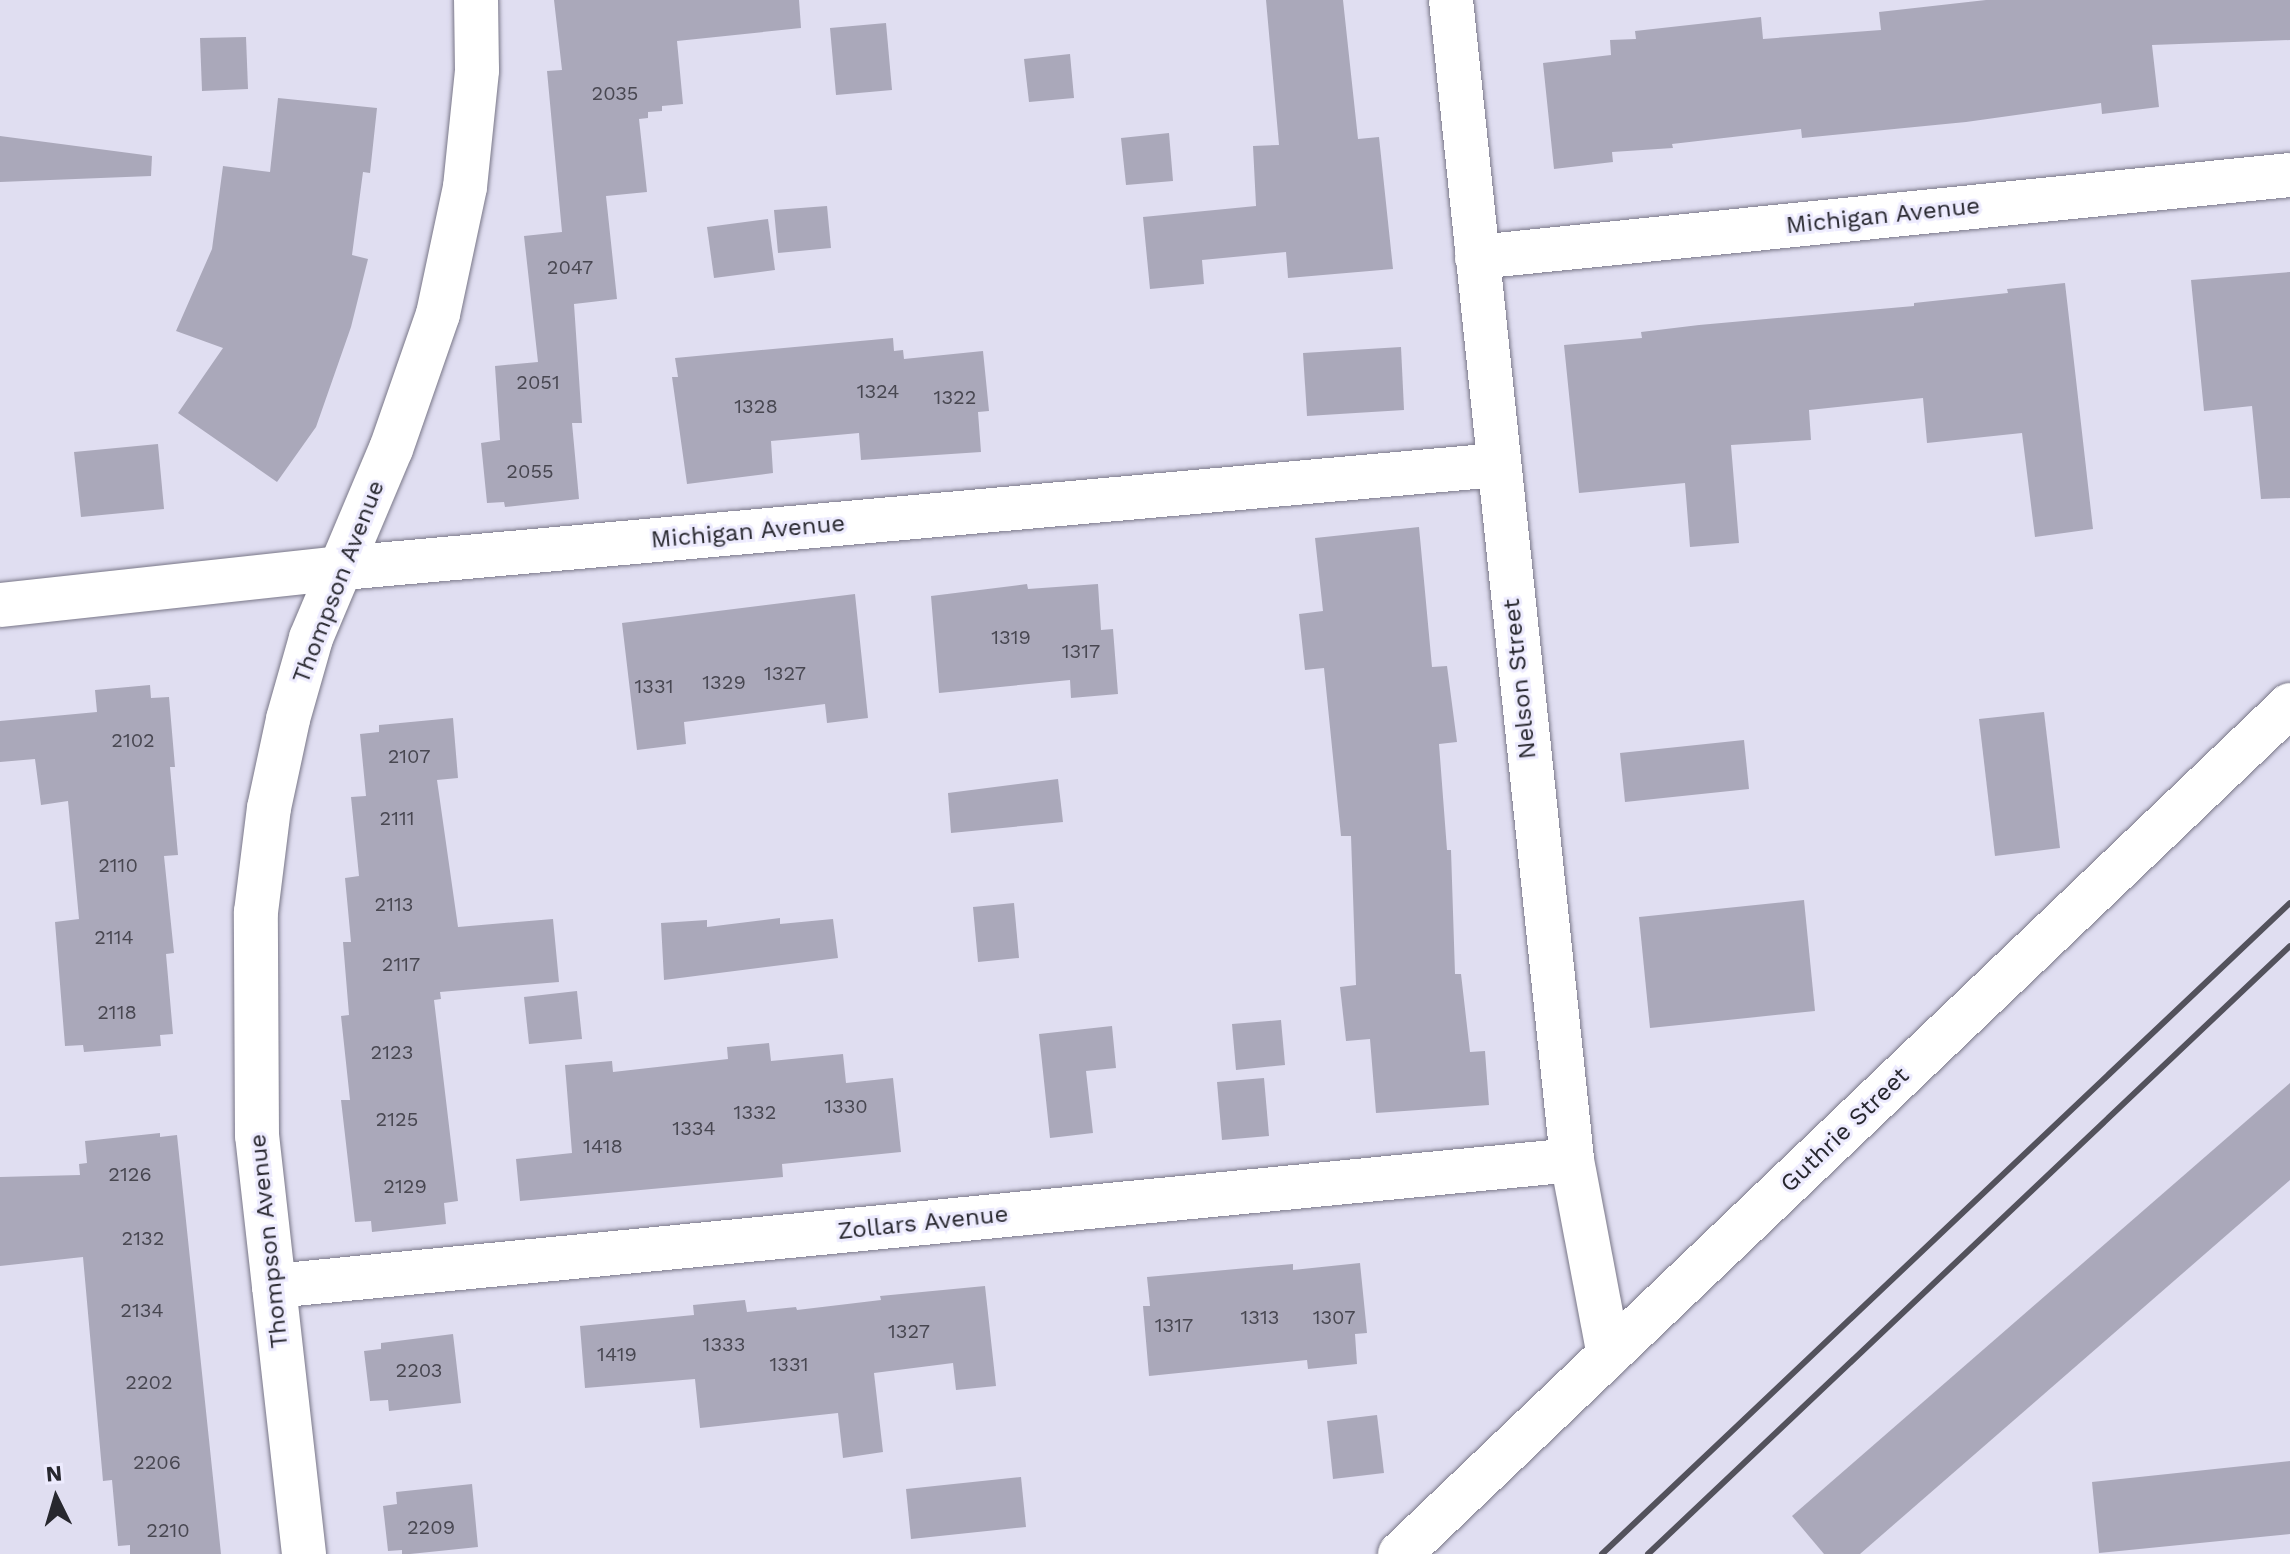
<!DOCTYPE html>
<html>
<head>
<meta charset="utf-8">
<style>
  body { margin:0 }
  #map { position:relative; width:2290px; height:1554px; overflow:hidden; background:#e0def1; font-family:"Work Sans",sans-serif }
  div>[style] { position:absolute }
  .building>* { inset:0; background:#aaa8ba }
  .roads { filter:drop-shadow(0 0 2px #797788) drop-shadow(0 0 2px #797788) }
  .minor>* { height:44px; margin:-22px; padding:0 22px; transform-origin:22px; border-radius:22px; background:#fff }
  .rail>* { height:6px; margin:-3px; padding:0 3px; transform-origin:3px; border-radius:3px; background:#53525c }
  span { translate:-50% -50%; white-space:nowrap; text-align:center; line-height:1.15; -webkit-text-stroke:6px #edebfe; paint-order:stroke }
  .number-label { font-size:20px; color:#484751 }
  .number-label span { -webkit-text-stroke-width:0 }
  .street-label { font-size:24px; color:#27272e }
  .north { position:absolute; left:16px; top:1458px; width:80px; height:80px; -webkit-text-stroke:6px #edebfe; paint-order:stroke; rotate:355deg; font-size:22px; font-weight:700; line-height:32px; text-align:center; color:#27272e }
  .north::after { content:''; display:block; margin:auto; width:28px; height:36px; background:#27272e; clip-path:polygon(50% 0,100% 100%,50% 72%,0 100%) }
</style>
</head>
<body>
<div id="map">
  <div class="building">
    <div style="clip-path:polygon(554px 0,799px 0,801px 28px,677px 41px,683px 104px,662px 106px,662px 111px,648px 112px,648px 118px,639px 119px,647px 192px,606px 196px,617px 299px,574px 304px,582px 423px,572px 423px,579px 499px,505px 507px,504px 502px,487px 503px,481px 443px,500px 440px,495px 366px,538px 362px,524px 236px,562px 232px,547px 71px,562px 70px)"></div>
    <div style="clip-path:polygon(1266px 0,1343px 0,1358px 139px,1379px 137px,1393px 269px,1288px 278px,1286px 252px,1202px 260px,1204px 284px,1150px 289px,1143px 217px,1256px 206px,1253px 146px,1279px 145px)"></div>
    <div style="clip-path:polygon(1986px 0,2290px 0,2290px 40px,2152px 45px,2159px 107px,2102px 114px,2101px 103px,1966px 122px,1802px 138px,1801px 129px,1672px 144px,1673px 148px,1612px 152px,1613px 162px,1554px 169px,1543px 63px,1611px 55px,1610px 40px,1636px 39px,1635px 31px,1761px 17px,1763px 39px,1881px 30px,1879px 12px)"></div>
    <div style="clip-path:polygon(886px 23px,892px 90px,836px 95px,830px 28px)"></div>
    <div style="clip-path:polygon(246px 37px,248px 89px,202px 91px,200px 38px)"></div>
    <div style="clip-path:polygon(1070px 54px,1074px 98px,1029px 102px,1024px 59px)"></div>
    <div style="clip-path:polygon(278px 98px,377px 108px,370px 173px,363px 172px,352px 255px,368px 259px,351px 327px,316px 427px,277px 482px,178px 413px,223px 348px,176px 331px,212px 249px,223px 166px,270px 172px)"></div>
    <div style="clip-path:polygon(1169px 133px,1173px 181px,1126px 185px,1121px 138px)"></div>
    <div style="clip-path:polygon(0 136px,152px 156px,151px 176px,0 182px)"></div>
    <div style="clip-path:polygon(827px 206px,831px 248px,778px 253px,774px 210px)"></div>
    <div style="clip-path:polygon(768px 219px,775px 270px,714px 278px,707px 227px)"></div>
    <div style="clip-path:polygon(2290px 272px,2290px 498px,2261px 499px,2252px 406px,2204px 411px,2191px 280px)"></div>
    <div style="clip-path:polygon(2065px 283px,2093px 529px,2035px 537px,2022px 433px,1927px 443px,1923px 398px,1809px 410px,1811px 440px,1731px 445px,1739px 543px,1690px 547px,1685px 483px,1579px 493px,1564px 345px,1642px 338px,1641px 332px,1699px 325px,1914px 306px,1914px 303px,2008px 293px,2007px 289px)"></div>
    <div style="clip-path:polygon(893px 338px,894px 351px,903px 350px,904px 359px,983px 351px,989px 411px,978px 412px,981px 452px,861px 460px,859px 433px,771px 441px,773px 473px,687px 484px,672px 377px,678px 377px,675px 358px)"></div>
    <div style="clip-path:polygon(1401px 347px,1404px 410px,1307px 416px,1303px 353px)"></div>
    <div style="clip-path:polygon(158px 444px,164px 509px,81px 517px,74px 452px)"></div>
    <div style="clip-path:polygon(1419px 527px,1432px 667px,1447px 666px,1457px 742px,1439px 744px,1447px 850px,1451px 850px,1455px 974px,1461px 974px,1470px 1052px,1485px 1051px,1489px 1105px,1376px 1113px,1370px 1039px,1346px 1041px,1340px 987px,1356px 985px,1351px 836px,1341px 836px,1324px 668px,1305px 670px,1299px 614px,1323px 611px,1315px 538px)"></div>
    <div style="clip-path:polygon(1027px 584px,1028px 589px,1098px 584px,1101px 630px,1113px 629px,1118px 694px,1071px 698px,1070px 680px,939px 693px,931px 596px)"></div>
    <div style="clip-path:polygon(855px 594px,868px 718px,827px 723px,825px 704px,684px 722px,686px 744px,637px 750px,622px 623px)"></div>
    <div style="clip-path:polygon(150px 685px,151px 698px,169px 697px,175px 767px,170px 767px,178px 855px,164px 856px,174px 953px,166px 954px,173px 1034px,160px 1035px,161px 1046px,84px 1052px,83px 1045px,65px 1046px,55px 922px,79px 919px,68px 801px,41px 805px,35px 759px,0 762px,0 721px,97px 712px,95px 690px)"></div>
    <div style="clip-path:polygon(2044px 712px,2060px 848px,1995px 856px,1979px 719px)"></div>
    <div style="clip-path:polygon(453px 718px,458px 778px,437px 780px,458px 927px,553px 919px,559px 982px,440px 992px,441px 999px,434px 1000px,458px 1201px,444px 1203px,446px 1224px,372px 1232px,371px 1221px,355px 1222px,341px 1100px,350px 1100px,341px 1016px,349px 1015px,343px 942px,351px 942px,345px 878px,359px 876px,351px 797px,366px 796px,360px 734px,379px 732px,379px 725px)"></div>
    <div style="clip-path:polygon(1744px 740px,1749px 789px,1625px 802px,1620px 753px)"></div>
    <div style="clip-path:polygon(1058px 779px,1063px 822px,951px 833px,948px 793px)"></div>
    <div style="clip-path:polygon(1804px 900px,1815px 1011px,1650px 1028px,1639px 917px)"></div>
    <div style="clip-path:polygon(1014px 903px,1019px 958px,978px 962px,973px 907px)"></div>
    <div style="clip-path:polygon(780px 918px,780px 924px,833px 919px,838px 958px,664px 980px,661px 923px,707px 920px,707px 927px)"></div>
    <div style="clip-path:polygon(577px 991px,582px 1039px,529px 1044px,524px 997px)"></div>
    <div style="clip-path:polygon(1281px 1020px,1285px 1065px,1236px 1070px,1232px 1024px)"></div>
    <div style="clip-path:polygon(1112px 1026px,1116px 1068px,1086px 1071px,1093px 1133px,1050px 1138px,1039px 1034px)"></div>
    <div style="clip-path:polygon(769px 1043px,771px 1061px,843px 1054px,846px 1083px,893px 1078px,901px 1152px,782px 1164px,783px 1177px,520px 1201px,516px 1159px,572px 1153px,565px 1065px,612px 1061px,613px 1072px,728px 1059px,727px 1047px)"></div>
    <div style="clip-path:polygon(1264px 1078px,1269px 1136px,1222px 1140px,1217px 1082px)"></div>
    <div style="clip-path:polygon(2290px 1083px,2290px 1180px,1860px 1554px,1824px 1554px,1792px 1516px)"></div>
    <div style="clip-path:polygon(160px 1133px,160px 1137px,177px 1135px,221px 1554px,130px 1554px,130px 1545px,118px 1546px,112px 1480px,103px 1481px,83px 1257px,0 1266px,0 1177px,80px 1175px,79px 1164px,87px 1163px,85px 1141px)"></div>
    <div style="clip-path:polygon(1360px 1263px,1367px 1333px,1355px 1334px,1357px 1364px,1308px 1369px,1307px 1360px,1149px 1376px,1143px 1306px,1150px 1306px,1147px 1277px,1293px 1264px,1293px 1270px)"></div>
    <div style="clip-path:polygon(985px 1286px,996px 1386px,956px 1390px,953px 1363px,874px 1373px,883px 1452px,843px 1458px,838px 1413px,700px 1428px,695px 1379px,585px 1388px,580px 1326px,694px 1315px,693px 1305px,745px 1300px,747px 1312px,796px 1307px,797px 1310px,881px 1300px,880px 1296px)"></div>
    <div style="clip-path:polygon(453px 1334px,461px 1403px,389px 1411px,388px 1400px,370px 1401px,364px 1351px,381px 1349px,381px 1343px)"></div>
    <div style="clip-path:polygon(1377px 1415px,1384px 1473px,1333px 1479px,1327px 1421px)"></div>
    <div style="clip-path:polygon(2290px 1461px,2290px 1534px,2099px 1553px,2092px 1482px)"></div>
    <div style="clip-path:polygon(1021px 1477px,1026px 1527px,911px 1539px,906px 1489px)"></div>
    <div style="clip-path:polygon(472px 1484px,478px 1547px,410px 1554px,402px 1554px,402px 1550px,388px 1551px,383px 1506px,397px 1504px,396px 1492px)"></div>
  </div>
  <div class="roads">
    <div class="minor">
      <div style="left:1451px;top:0;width:1166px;rotate:84.04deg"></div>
      <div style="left:1572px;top:1160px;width:198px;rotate:79.3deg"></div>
      <div style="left:1477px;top:257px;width:817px;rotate:-5.76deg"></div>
      <div style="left:0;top:605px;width:345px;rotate:-6.2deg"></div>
      <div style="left:343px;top:568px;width:1159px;rotate:-5.1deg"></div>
      <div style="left:274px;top:1286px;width:1304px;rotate:-5.54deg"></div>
      <div style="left:304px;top:1554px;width:421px;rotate:-96.4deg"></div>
      <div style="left:257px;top:1136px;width:224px;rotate:-90.3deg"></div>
      <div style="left:256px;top:912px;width:105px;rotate:-82.9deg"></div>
      <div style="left:269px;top:808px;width:91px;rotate:-77.9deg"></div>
      <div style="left:288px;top:719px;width:84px;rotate:-74.1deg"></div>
      <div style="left:311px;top:638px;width:205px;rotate:-67.1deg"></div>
      <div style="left:391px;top:449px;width:143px;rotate:-70.8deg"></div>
      <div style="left:438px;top:314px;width:130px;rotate:-78deg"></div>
      <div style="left:465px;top:187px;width:118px;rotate:-84.1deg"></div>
      <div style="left:477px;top:70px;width:70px;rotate:-90.8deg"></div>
      <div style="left:1400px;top:1554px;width:1230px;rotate:-43.65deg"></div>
    </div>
  </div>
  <div class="rail">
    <div style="left:1602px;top:1554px;width:947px;rotate:-43.42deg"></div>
    <div style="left:1648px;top:1554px;width:884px;rotate:-43.44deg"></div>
  </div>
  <div class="number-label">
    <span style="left:615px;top:93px">2035</span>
    <span style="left:570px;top:267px">2047</span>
    <span style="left:538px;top:382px">2051</span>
    <span style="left:878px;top:391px">1324</span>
    <span style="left:955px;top:397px">1322</span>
    <span style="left:756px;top:406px">1328</span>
    <span style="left:530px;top:471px">2055</span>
    <span style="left:1011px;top:637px">1319</span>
    <span style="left:1081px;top:651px">1317</span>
    <span style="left:785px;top:673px">1327</span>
    <span style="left:724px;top:682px">1329</span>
    <span style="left:654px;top:686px">1331</span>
    <span style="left:133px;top:740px">2102</span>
    <span style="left:409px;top:756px">2107</span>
    <span style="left:397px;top:818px">2111</span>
    <span style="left:118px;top:865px">2110</span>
    <span style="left:394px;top:904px">2113</span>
    <span style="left:114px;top:937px">2114</span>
    <span style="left:401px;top:964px">2117</span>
    <span style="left:117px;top:1012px">2118</span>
    <span style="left:392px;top:1052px">2123</span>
    <span style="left:846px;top:1106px">1330</span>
    <span style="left:755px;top:1112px">1332</span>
    <span style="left:397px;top:1119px">2125</span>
    <span style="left:694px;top:1128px">1334</span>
    <span style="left:603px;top:1146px">1418</span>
    <span style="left:130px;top:1174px">2126</span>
    <span style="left:405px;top:1186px">2129</span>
    <span style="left:143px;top:1238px">2132</span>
    <span style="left:142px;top:1310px">2134</span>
    <span style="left:1260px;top:1317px">1313</span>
    <span style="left:1334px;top:1317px">1307</span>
    <span style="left:1174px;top:1325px">1317</span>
    <span style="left:909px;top:1331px">1327</span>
    <span style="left:724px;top:1344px">1333</span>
    <span style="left:617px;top:1354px">1419</span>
    <span style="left:789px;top:1364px">1331</span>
    <span style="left:419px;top:1370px">2203</span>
    <span style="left:149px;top:1382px">2202</span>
    <span style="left:157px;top:1462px">2206</span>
    <span style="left:431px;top:1527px">2209</span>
    <span style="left:168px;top:1530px">2210</span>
  </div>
  <div class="street-label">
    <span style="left:1883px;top:216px;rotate:-6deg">Michigan Avenue</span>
    <span style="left:748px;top:532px;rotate:-5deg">Michigan Avenue</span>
    <span style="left:339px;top:582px;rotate:-69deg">Thompson Avenue</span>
    <span style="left:1520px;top:679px;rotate:-96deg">Nelson Street</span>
    <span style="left:1845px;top:1130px;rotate:-44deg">Guthrie Street</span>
    <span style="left:923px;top:1223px;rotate:-6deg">Zollars Avenue</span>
    <span style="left:269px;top:1241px;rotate:-96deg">Thompson Avenue</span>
  </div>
  <div class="north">N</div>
</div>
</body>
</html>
